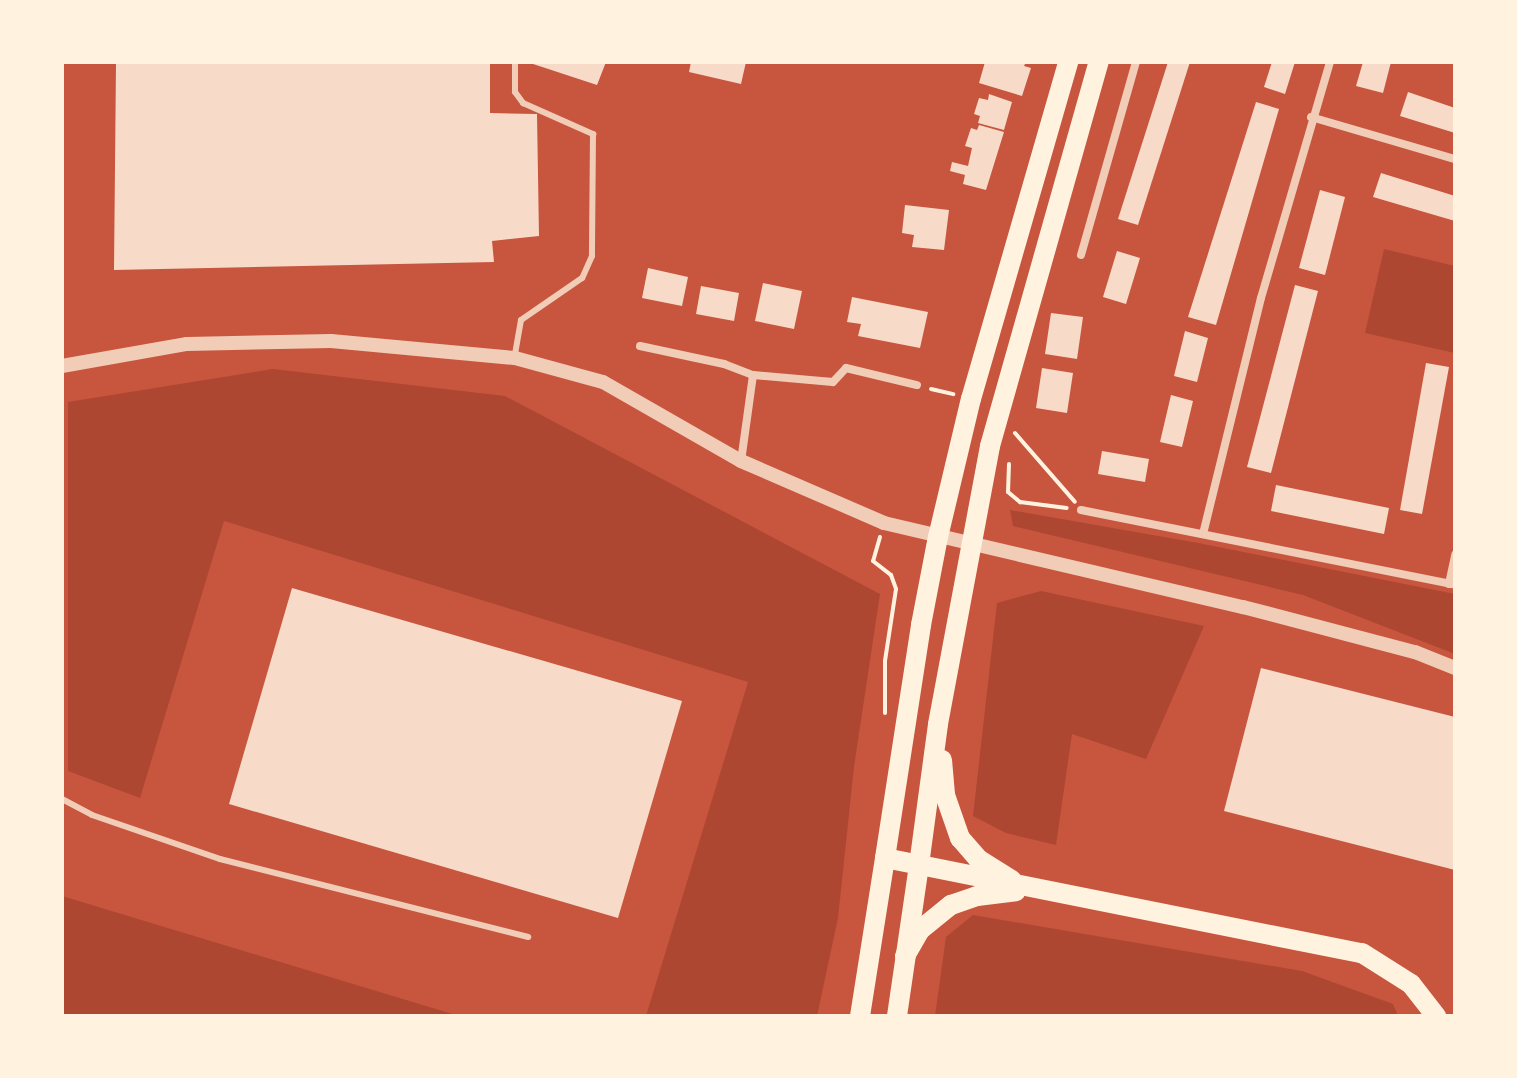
<!DOCTYPE html>
<html>
<head>
<meta charset="utf-8">
<style>
  body { margin:0 }
  #map { position:relative; width:1517px; height:1078px; overflow:hidden; background:#c8553d; font-family:"Space Grotesk",sans-serif }
  div>[style] { position:absolute }
  .green>* { inset:0; background:#ae4732 }
  .building>* { inset:0; background:#f7dbc8 }
  .path>* { height:4px; margin:-2px; padding:0 2px; transform-origin:2px; border-radius:2px; background:#fff3e0 }
  .service>* { height:6px; margin:-3px; padding:0 3px; transform-origin:3px; border-radius:3px; background:#f1ccb7 }
  .minor>* { height:8px; margin:-4px; padding:0 4px; transform-origin:4px; border-radius:4px; background:#f1ccb7 }
  .tertiary>* { height:14px; margin:-7px; padding:0 7px; transform-origin:7px; border-radius:7px; background:#f1ccb7 }
  .primary>* { height:20px; margin:-10px; padding:0 10px; transform-origin:10px; border-radius:10px; background:#fff3e0 }
  .trunk>* { height:20px; margin:-10px; padding:0 10px; transform-origin:10px; border-radius:10px; background:#fff3e0 }
  span { translate:-50% -50%; white-space:nowrap; text-align:center; line-height:1.15; -webkit-text-stroke:6px #fff3e0; paint-order:stroke }
  .frame { position:absolute; inset:0; border:64px solid #fff3e0; pointer-events:none }
</style>
</head>
<body>
<div id="map">
  <div class="green">
    <div style="clip-path:polygon(1384px 249px,1455px 266px,1455px 353px,1365px 333px)"></div>
    <div style="clip-path:polygon(273px 369px,505px 396px,880px 594px,854px 767px,838px 918px,817px 1016px,646px 1016px,748px 682px,224px 521px,140px 798px,68px 771px,68px 402px)"></div>
    <div style="clip-path:polygon(1010px 510px,1198px 543px,1455px 594px,1455px 654px,1303px 595px,1013px 526px)"></div>
    <div style="clip-path:polygon(1041px 591px,1204px 626px,1146px 759px,1072px 734px,1056px 845px,1006px 833px,973px 816px,997px 603px)"></div>
    <div style="clip-path:polygon(62px 896px,459px 1016px,62px 1016px)"></div>
    <div style="clip-path:polygon(973px 915px,1302px 971px,1393px 1004px,1398px 1016px,935px 1016px,946px 937px)"></div>
  </div>
  <div class="building">
    <div style="clip-path:polygon(116px 62px,490px 62px,490px 113px,537px 114px,539px 236px,492px 241px,494px 262px,114px 270px)"></div>
    <div style="clip-path:polygon(527px 62px,606px 62px,597px 85px)"></div>
    <div style="clip-path:polygon(691px 62px,746px 62px,741px 84px,689px 72px)"></div>
    <div style="clip-path:polygon(985px 62px,1026px 62px,1024px 66px,1031px 68px,1022px 96px,979px 83px)"></div>
    <div style="clip-path:polygon(1168px 62px,1190px 62px,1138px 225px,1118px 219px)"></div>
    <div style="clip-path:polygon(1272px 62px,1295px 62px,1285px 94px,1264px 87px)"></div>
    <div style="clip-path:polygon(1363px 62px,1391px 62px,1383px 93px,1356px 86px)"></div>
    <div style="clip-path:polygon(1408px 92px,1455px 108px,1455px 133px,1400px 116px)"></div>
    <div style="clip-path:polygon(989px 94px,1012px 102px,1004px 130px,978px 123px,980px 116px,974px 114px,979px 98px,988px 100px)"></div>
    <div style="clip-path:polygon(1256px 102px,1279px 109px,1216px 325px,1188px 317px)"></div>
    <div style="clip-path:polygon(979px 125px,1004px 132px,986px 190px,963px 184px,965px 175px,950px 171px,952px 162px,968px 166px,972px 148px,965px 146px,971px 128px,977px 130px)"></div>
    <div style="clip-path:polygon(1381px 173px,1455px 196px,1455px 221px,1373px 197px)"></div>
    <div style="clip-path:polygon(1320px 190px,1345px 197px,1325px 275px,1299px 268px)"></div>
    <div style="clip-path:polygon(905px 205px,949px 210px,944px 250px,912px 247px,914px 235px,902px 233px)"></div>
    <div style="clip-path:polygon(1117px 251px,1140px 258px,1126px 304px,1103px 297px)"></div>
    <div style="clip-path:polygon(648px 268px,688px 277px,682px 306px,642px 298px)"></div>
    <div style="clip-path:polygon(763px 283px,802px 291px,794px 329px,755px 321px)"></div>
    <div style="clip-path:polygon(1295px 285px,1318px 291px,1271px 473px,1247px 467px)"></div>
    <div style="clip-path:polygon(701px 286px,739px 293px,734px 321px,696px 314px)"></div>
    <div style="clip-path:polygon(852px 297px,928px 312px,920px 348px,858px 336px,861px 324px,847px 322px)"></div>
    <div style="clip-path:polygon(1051px 313px,1083px 317px,1077px 359px,1045px 354px)"></div>
    <div style="clip-path:polygon(1185px 331px,1208px 338px,1197px 382px,1174px 376px)"></div>
    <div style="clip-path:polygon(1426px 363px,1449px 367px,1422px 514px,1400px 510px)"></div>
    <div style="clip-path:polygon(1042px 368px,1073px 373px,1067px 413px,1036px 408px)"></div>
    <div style="clip-path:polygon(1171px 395px,1193px 401px,1182px 447px,1160px 442px)"></div>
    <div style="clip-path:polygon(1102px 451px,1149px 459px,1145px 482px,1098px 474px)"></div>
    <div style="clip-path:polygon(1276px 485px,1389px 508px,1384px 534px,1271px 511px)"></div>
    <div style="clip-path:polygon(292px 588px,682px 701px,618px 918px,229px 804px)"></div>
    <div style="clip-path:polygon(1261px 668px,1455px 717px,1455px 870px,1224px 811px)"></div>
  </div>
  <div class="path">
    <div style="left:931px;top:389px;width:23px;rotate:13deg"></div>
    <div style="left:1015px;top:433px;width:91px;rotate:49deg"></div>
    <div style="left:1009px;top:464px;width:28px;rotate:92deg"></div>
    <div style="left:1008px;top:492px;width:16px;rotate:40deg"></div>
    <div style="left:1020px;top:502px;width:47px;rotate:7.3deg"></div>
    <div style="left:880px;top:537px;width:25px;rotate:106deg"></div>
    <div style="left:873px;top:561px;width:23px;rotate:38deg"></div>
    <div style="left:891px;top:575px;width:15px;rotate:70deg"></div>
    <div style="left:896px;top:589px;width:73px;rotate:98.7deg"></div>
    <div style="left:885px;top:661px;width:52px;rotate:90deg"></div>
  </div>
  <div class="service">
    <div style="left:515px;top:62px;width:30px;rotate:90deg"></div>
    <div style="left:515px;top:92px;width:14px;rotate:54deg"></div>
    <div style="left:523px;top:103px;width:77px;rotate:23.9deg"></div>
    <div style="left:593px;top:134px;width:122px;rotate:90.5deg"></div>
    <div style="left:592px;top:256px;width:24px;rotate:114deg"></div>
    <div style="left:582px;top:278px;width:74px;rotate:145.5deg"></div>
    <div style="left:521px;top:320px;width:36px;rotate:100deg"></div>
    <div style="left:62px;top:799px;width:34px;rotate:28deg"></div>
    <div style="left:92px;top:815px;width:135px;rotate:19deg"></div>
    <div style="left:220px;top:859px;width:318px;rotate:14.2deg"></div>
  </div>
  <div class="minor">
    <div style="left:1311px;top:117px;width:150px;rotate:16.3deg"></div>
    <div style="left:1081px;top:255px;width:201px;rotate:-74.1deg"></div>
    <div style="left:640px;top:346px;width:86px;rotate:12.1deg"></div>
    <div style="left:724px;top:364px;width:31px;rotate:21deg"></div>
    <div style="left:753px;top:375px;width:87px;rotate:97.9deg"></div>
    <div style="left:753px;top:375px;width:80px;rotate:5deg"></div>
    <div style="left:833px;top:382px;width:19px;rotate:-47deg"></div>
    <div style="left:846px;top:368px;width:73px;rotate:13.5deg"></div>
    <div style="left:1081px;top:510px;width:381px;rotate:11.3deg"></div>
    <div style="left:1203px;top:534px;width:243px;rotate:-76.2deg"></div>
    <div style="left:1261px;top:298px;width:246px;rotate:-73.7deg"></div>
    <div style="left:1449px;top:584px;width:30px;rotate:-78deg"></div>
  </div>
  <div class="tertiary">
    <div style="left:62px;top:366px;width:127px;rotate:-10deg"></div>
    <div style="left:187px;top:344px;width:144px;rotate:-1.2deg"></div>
    <div style="left:331px;top:341px;width:185px;rotate:5.3deg"></div>
    <div style="left:515px;top:358px;width:91px;rotate:15.3deg"></div>
    <div style="left:603px;top:382px;width:159px;rotate:29.8deg"></div>
    <div style="left:741px;top:461px;width:156px;rotate:23.4deg"></div>
    <div style="left:884px;top:523px;width:369px;rotate:13.2deg"></div>
    <div style="left:1243px;top:607px;width:178px;rotate:14.7deg"></div>
    <div style="left:1415px;top:652px;width:43px;rotate:21.8deg"></div>
  </div>
  <div class="primary">
    <div style="left:942px;top:760px;width:35px;rotate:85deg"></div>
    <div style="left:945px;top:795px;width:46px;rotate:70.8deg"></div>
    <div style="left:960px;top:838px;width:28px;rotate:49deg"></div>
    <div style="left:978px;top:859px;width:40px;rotate:32deg"></div>
    <div style="left:885px;top:858px;width:236px;rotate:-81.2deg"></div>
    <div style="left:921px;top:625px;width:90px;rotate:-79.1deg"></div>
    <div style="left:938px;top:537px;width:142px;rotate:-76.6deg"></div>
    <div style="left:971px;top:399px;width:351px;rotate:-73.9deg"></div>
    <div style="left:919px;top:865px;width:142px;rotate:-82.3deg"></div>
    <div style="left:938px;top:724px;width:283px;rotate:-79.4deg"></div>
    <div style="left:990px;top:446px;width:399px;rotate:-74.2deg"></div>
  </div>
  <div class="trunk">
    <div style="left:905px;top:956px;width:30px;rotate:-60deg"></div>
    <div style="left:920px;top:930px;width:40px;rotate:-39deg"></div>
    <div style="left:951px;top:905px;width:28px;rotate:-19deg"></div>
    <div style="left:977px;top:896px;width:39px;rotate:-7deg"></div>
    <div style="left:860px;top:1016px;width:160px;rotate:-81deg"></div>
    <div style="left:885px;top:858px;width:486px;rotate:11.3deg"></div>
    <div style="left:1362px;top:953px;width:58px;rotate:32.3deg"></div>
    <div style="left:1411px;top:984px;width:41px;rotate:52deg"></div>
    <div style="left:897px;top:1016px;width:153px;rotate:-81.7deg"></div>
  </div>
  <div class="frame"></div>
</div>
</body>
</html>
